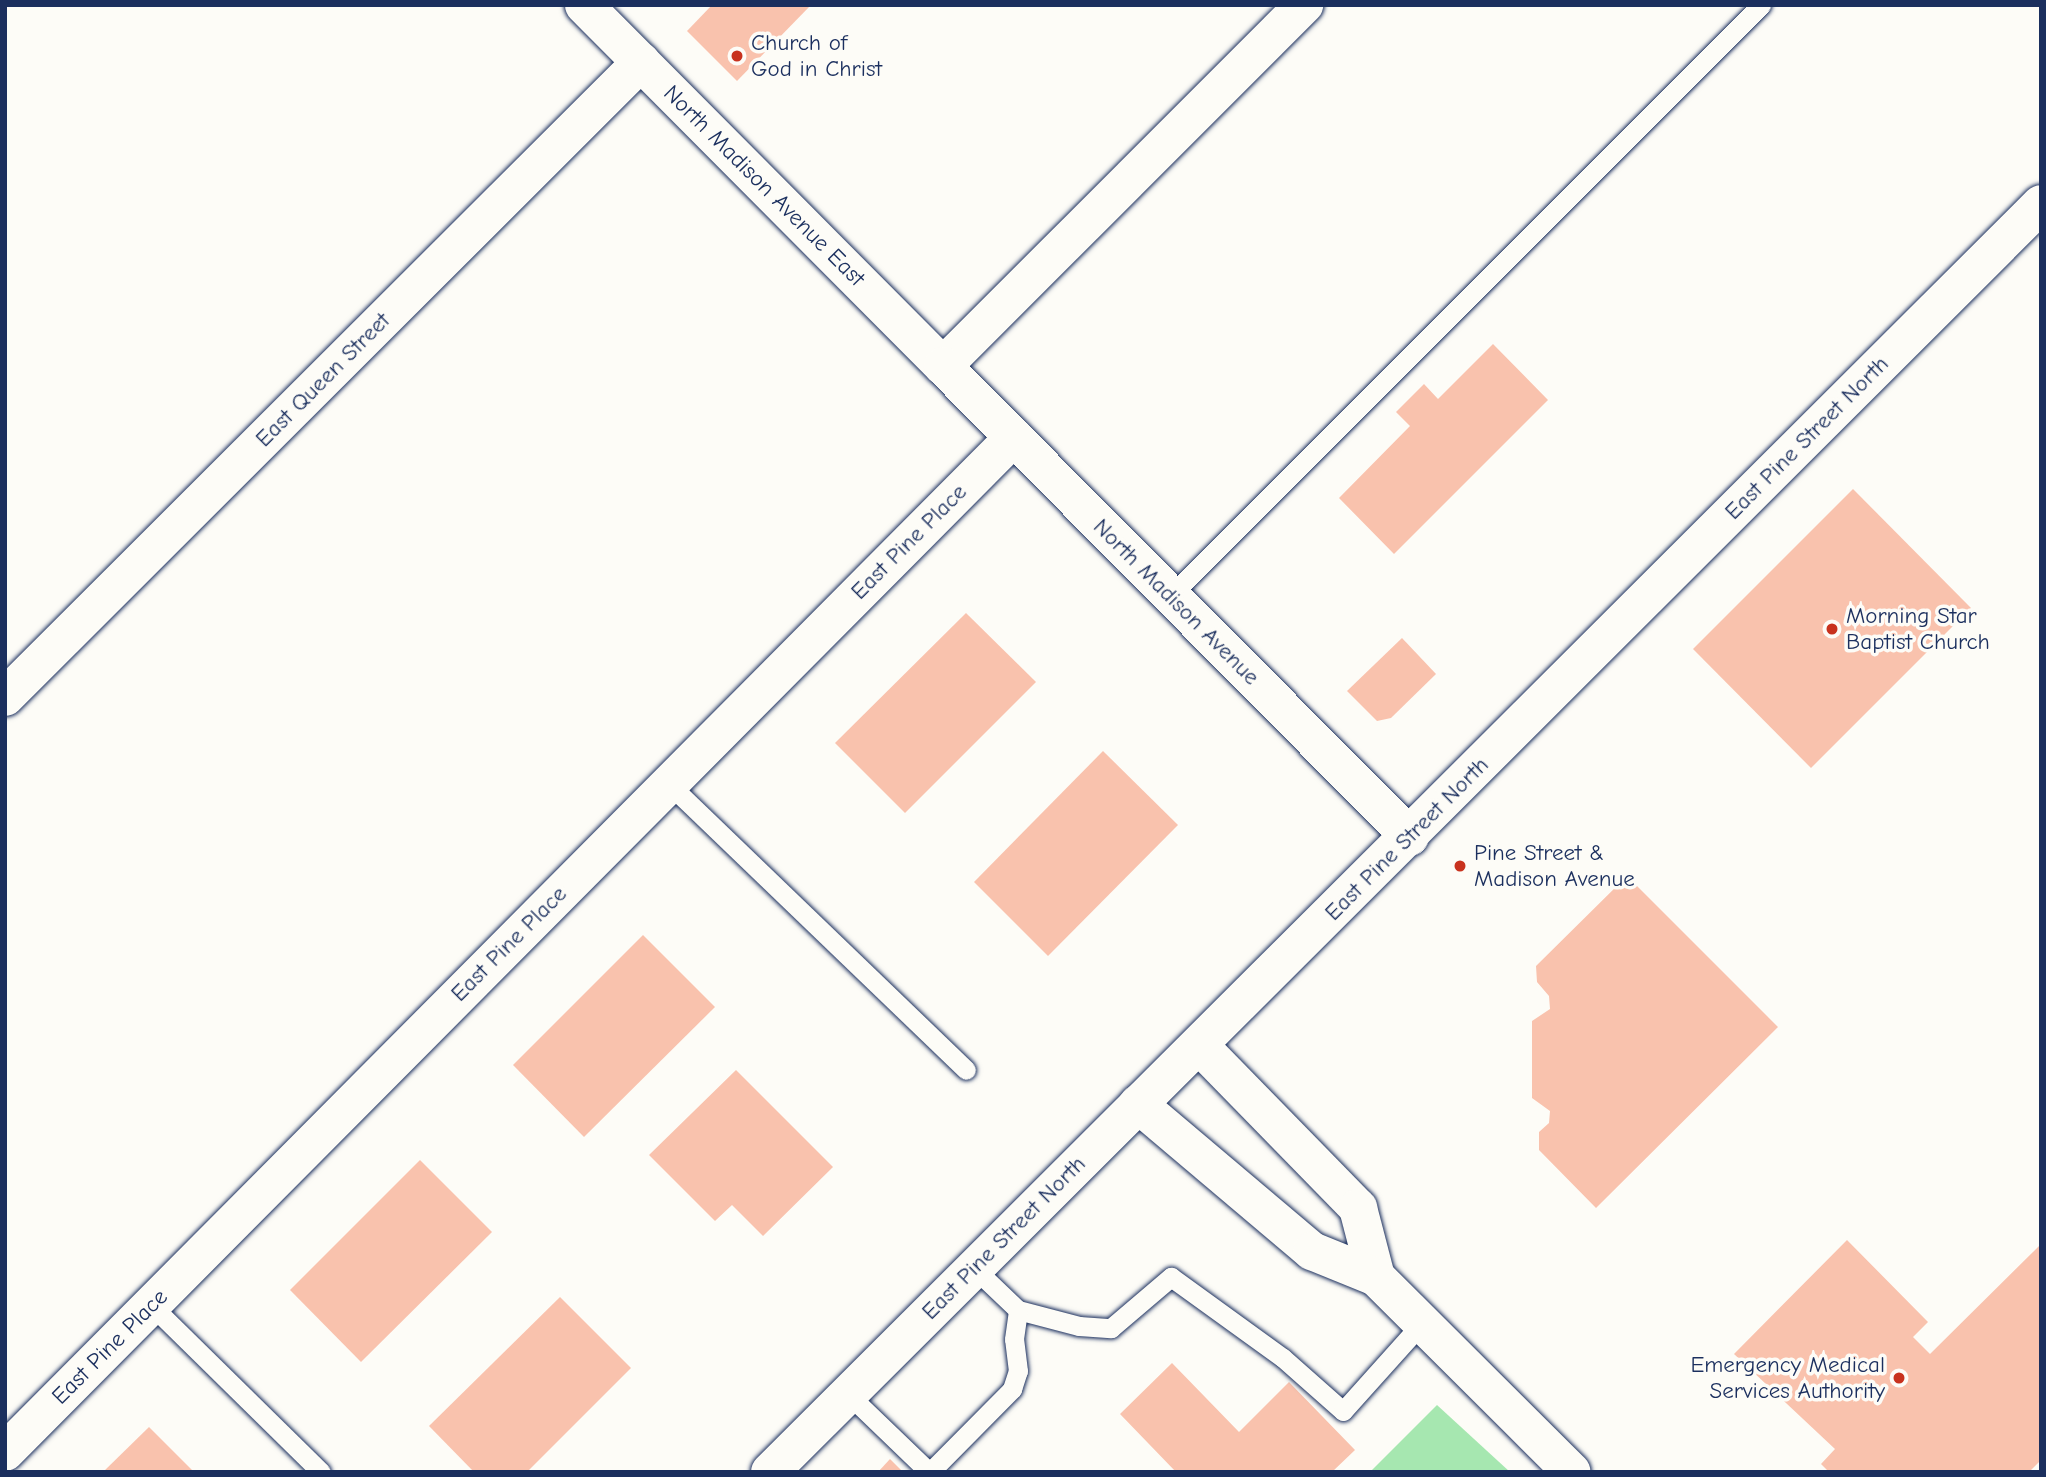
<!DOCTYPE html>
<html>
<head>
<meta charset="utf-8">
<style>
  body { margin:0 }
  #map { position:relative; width:2046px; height:1477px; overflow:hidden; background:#fdfcf7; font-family:"Comic Neue",sans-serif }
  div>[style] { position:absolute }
  .green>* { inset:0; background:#a6e7b0 }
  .building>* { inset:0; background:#f9c2ad }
  .roads { filter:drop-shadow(0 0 2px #1b2f5e) drop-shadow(0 0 2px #1b2f5e) }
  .lane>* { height:19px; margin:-9.5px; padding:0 9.5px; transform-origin:9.5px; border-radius:9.5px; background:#fdfcf7 }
  .street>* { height:38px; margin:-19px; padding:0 19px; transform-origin:19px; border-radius:19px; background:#fdfcf7 }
  .secondary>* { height:38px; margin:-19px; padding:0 19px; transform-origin:19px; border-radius:19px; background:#fdfcf7 }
  .dots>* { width:19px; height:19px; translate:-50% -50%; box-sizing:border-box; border:4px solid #fdfcf7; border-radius:50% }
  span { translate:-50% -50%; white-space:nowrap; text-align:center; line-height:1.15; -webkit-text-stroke:7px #fdfcf7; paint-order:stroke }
  .poi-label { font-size:23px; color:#1b2f5e }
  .left { translate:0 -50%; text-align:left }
  .right { translate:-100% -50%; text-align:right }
  .street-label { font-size:23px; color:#1b2f5e }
  .frame { position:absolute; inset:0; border:7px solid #1b2f5e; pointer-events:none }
</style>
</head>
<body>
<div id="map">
  <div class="green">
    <div style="clip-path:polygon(1437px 1405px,1510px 1472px,1370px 1472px)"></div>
  </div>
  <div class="building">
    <div style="clip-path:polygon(712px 5px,811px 5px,737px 81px,687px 31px)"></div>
    <div style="clip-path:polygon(1493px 344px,1548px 400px,1394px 554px,1339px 498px,1410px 426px,1396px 412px,1424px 384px,1438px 399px)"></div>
    <div style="clip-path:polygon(1853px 489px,1971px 608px,1811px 768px,1693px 649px)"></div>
    <div style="clip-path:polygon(966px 613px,1036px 682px,905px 813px,835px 743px)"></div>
    <div style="clip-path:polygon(1402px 638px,1436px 674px,1391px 718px,1377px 721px,1347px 691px)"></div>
    <div style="clip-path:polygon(1103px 751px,1178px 825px,1048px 956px,974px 882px)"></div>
    <div style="clip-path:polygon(1627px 876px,1778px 1027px,1596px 1208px,1539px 1150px,1539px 1132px,1549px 1123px,1550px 1111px,1532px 1098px,1532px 1021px,1550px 1009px,1549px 996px,1537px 982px,1536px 966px)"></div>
    <div style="clip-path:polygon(643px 935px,715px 1007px,584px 1137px,513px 1065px)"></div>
    <div style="clip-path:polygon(736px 1070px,833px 1167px,763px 1236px,732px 1205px,715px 1221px,649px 1155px)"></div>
    <div style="clip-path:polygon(420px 1160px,492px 1232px,361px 1362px,290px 1290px)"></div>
    <div style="clip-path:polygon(1847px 1240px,1928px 1322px,1913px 1337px,1930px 1354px,2041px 1244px,2041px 1460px,2029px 1472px,1829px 1472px,1821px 1464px,1835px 1449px,1734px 1354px)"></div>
    <div style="clip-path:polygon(560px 1297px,631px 1368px,527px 1472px,474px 1472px,429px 1426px)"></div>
    <div style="clip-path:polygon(1172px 1363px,1239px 1432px,1289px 1382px,1355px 1450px,1332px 1472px,1176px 1472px,1120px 1414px)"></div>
    <div style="clip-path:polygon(149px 1427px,194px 1472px,103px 1472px)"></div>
    <div style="clip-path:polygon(890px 1459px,903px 1472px,878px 1472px)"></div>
  </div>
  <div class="roads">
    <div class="lane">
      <div style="left:1170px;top:596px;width:836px;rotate:-45deg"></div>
      <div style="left:669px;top:784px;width:412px;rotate:43.9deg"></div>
      <div style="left:151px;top:1305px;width:238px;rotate:44.5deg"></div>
      <div style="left:1018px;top:1310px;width:63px;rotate:14.7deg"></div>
      <div style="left:1079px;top:1326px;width:32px;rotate:4deg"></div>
      <div style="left:1111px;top:1328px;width:79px;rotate:-40.4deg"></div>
      <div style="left:1171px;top:1277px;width:138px;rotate:35.9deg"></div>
      <div style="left:1283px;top:1358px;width:80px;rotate:41.5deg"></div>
      <div style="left:1343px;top:1411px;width:118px;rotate:-48.1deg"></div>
      <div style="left:848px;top:1394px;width:112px;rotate:43.9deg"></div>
      <div style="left:930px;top:1472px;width:117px;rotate:-45.3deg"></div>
      <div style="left:1012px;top:1389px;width:19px;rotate:-72deg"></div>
      <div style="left:1018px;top:1371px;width:32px;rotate:-97deg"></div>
      <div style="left:1014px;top:1339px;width:29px;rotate:-82deg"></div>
      <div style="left:1018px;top:1310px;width:61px;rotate:-136.3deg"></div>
    </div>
    <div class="street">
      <div style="left:584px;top:5px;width:509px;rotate:45.16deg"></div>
      <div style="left:943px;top:366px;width:511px;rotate:-45deg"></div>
      <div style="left:5px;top:697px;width:899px;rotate:-44.95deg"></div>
      <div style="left:5px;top:1452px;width:1431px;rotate:-45.17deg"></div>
    </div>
    <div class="secondary">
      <div style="left:943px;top:366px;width:663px;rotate:45.24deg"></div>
      <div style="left:1199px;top:1045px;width:228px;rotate:45.7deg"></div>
      <div style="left:1358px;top:1208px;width:71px;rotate:75.4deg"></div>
      <div style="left:1138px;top:1104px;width:228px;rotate:40.2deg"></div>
      <div style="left:1312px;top:1251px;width:69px;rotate:22.1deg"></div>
      <div style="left:1376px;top:1277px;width:276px;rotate:44.9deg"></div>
      <div style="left:770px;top:1472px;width:1795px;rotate:-44.93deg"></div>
    </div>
  </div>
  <div class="dots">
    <div style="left:737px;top:56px;background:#c8321e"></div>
    <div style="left:1832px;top:629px;background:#c8321e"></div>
    <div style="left:1460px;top:866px;background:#c8321e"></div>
    <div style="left:1899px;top:1378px;background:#c8321e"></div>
  </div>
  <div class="poi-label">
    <span class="left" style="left:751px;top:56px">Church of<br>God in Christ</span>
    <span class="left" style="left:1846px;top:629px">Morning Star<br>Baptist Church</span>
    <span class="left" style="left:1474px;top:866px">Pine Street &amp;<br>Madison Avenue</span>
    <span class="right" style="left:1885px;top:1378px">Emergency Medical<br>Services Authority</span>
  </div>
  <div class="street-label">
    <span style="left:764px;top:186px;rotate:45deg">North Madison Avenue East</span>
    <span style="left:323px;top:380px;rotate:-45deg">East Queen Street</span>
    <span style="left:1807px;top:438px;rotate:-45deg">East Pine Street North</span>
    <span style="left:909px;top:542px;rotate:-45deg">East Pine Place</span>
    <span style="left:1176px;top:602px;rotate:45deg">North Madison Avenue</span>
    <span style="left:1407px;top:839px;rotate:-45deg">East Pine Street North</span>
    <span style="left:509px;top:944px;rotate:-45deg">East Pine Place</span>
    <span style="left:1004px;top:1238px;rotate:-45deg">East Pine Street North</span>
    <span style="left:110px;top:1347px;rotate:-45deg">East Pine Place</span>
  </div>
  <div class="frame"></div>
</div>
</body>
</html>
